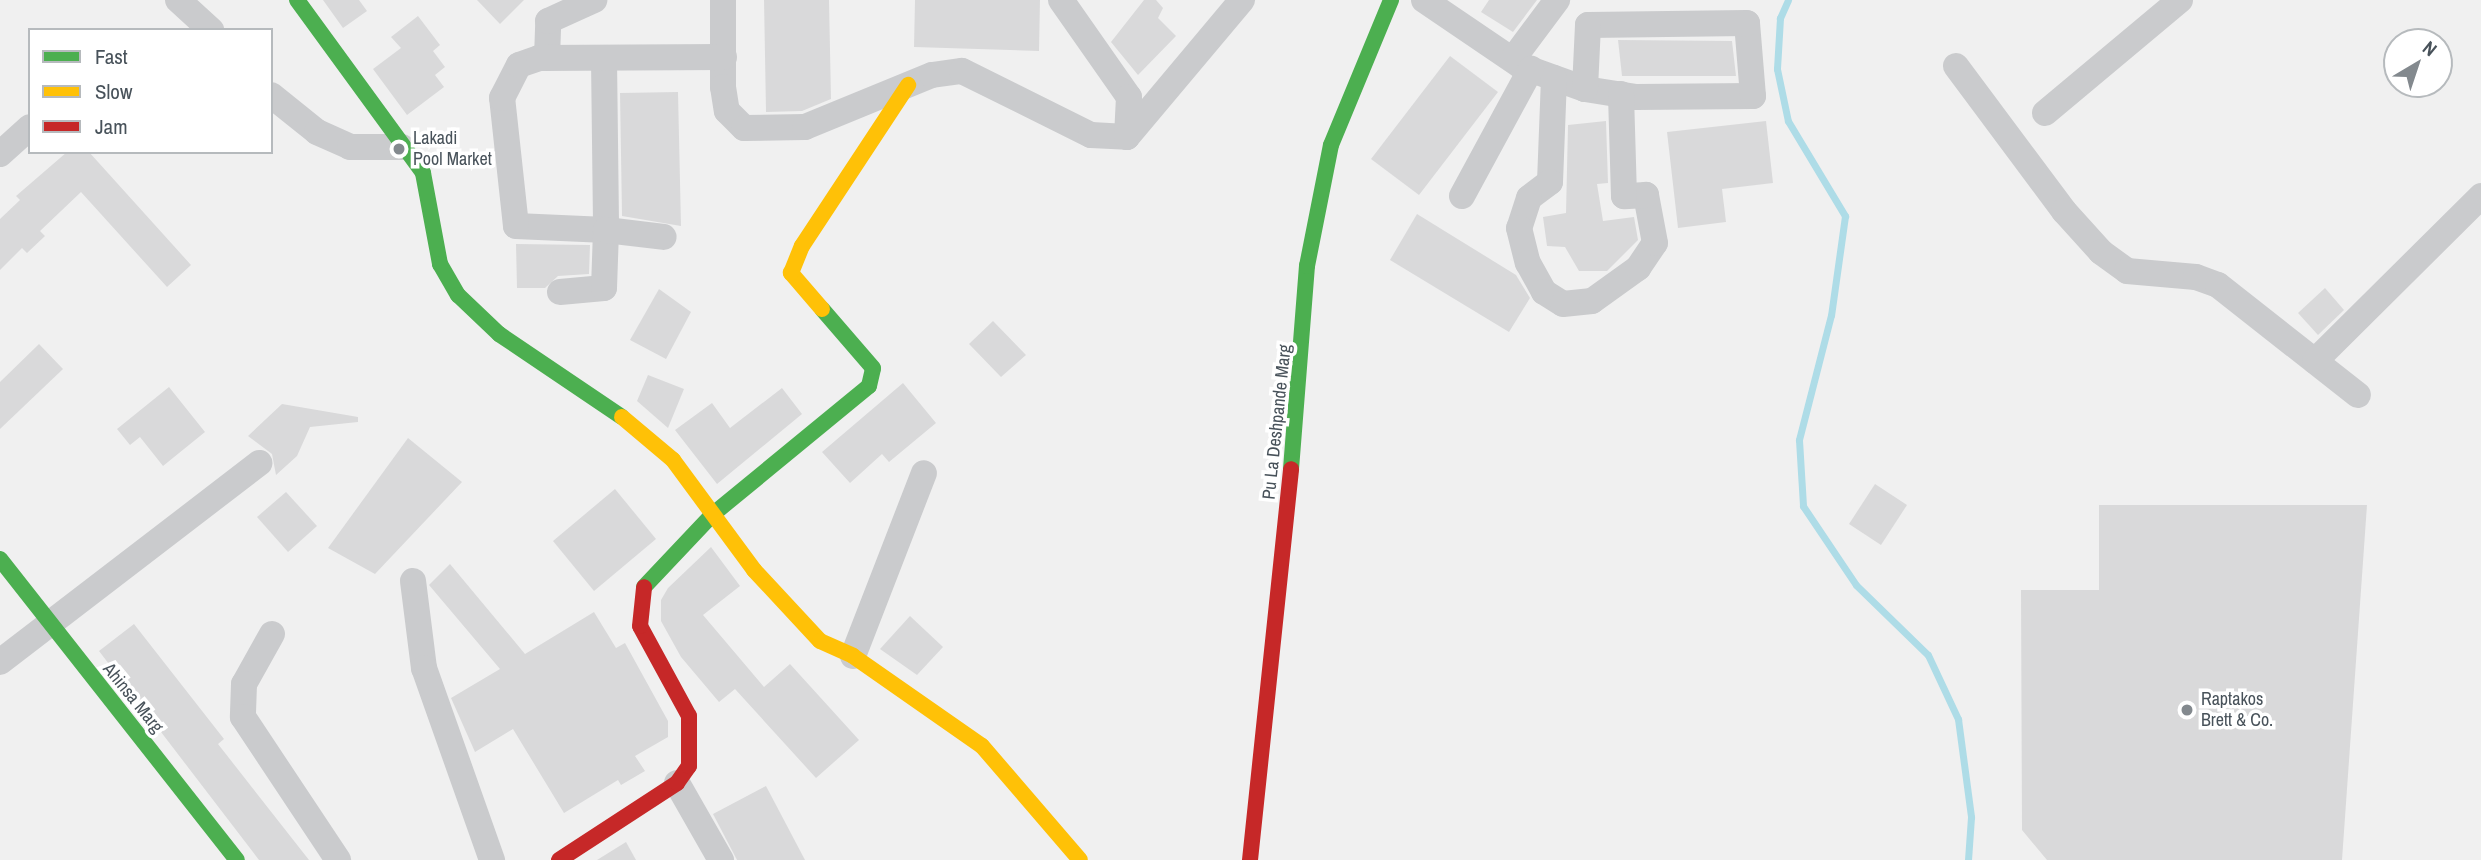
<!DOCTYPE html>
<html>
<head>
<meta charset="utf-8">
<style>
  body { margin:0 }
  #map { position:relative; width:2481px; height:860px; overflow:hidden; background:#f0f0f0; font-family:"Archivo Narrow",sans-serif }
  div>[style] { position:absolute }
  .stream>* { height:7px; margin:-3.5px; padding:0 3.5px; transform-origin:3.5px; border-radius:3.5px; background:#aedce7 }
  .building>* { inset:0; background:#d9d9da }
  .street>* { height:26px; margin:-13px; padding:0 13px; transform-origin:13px; border-radius:13px; background:#cacbcd }
  .fast>* { height:16px; margin:-8px; padding:0 8px; transform-origin:8px; border-radius:8px; background:#4caf50 }
  .slow>* { height:16px; margin:-8px; padding:0 8px; transform-origin:8px; border-radius:8px; background:#ffc107 }
  .jam>* { height:16px; margin:-8px; padding:0 8px; transform-origin:8px; border-radius:8px; background:#c62828 }
  .dots>* { width:19px; height:19px; translate:-50% -50%; box-sizing:border-box; border:4px solid #fff; border-radius:50% }
  span { translate:-50% -50%; white-space:nowrap; text-align:center; line-height:1.15; -webkit-text-stroke:7px #fff; paint-order:stroke }
  .poi-label { font-size:18px; color:#48525a }
  .left { translate:0 -50%; text-align:left }
  .street-label { font-size:18px; color:#48525a }
  .legend { position:absolute; left:28px; top:28px; width:245px; height:126px; box-sizing:border-box; background:#fff; border:2px solid #b6babd; margin:0; padding:9px 12px; list-style:none; font-size:21px; color:#48525a }
  .legend li { display:flex; align-items:center; gap:14px; height:35px }
  .legend b { width:35px; border:2px solid #b6babd }
  .north { position:absolute; left:2383px; top:28px; width:70px; height:70px; box-sizing:border-box; background:#fff; border:2px solid #b6babd; border-radius:50%; rotate:39deg; font-size:19px; font-weight:700; line-height:28px; text-align:center; color:#48525a }
  .north::after { content:''; display:block; margin:auto; width:24px; height:32px; background:#83898e; clip-path:polygon(50% 0,100% 100%,50% 72%,0 100%) }
</style>
</head>
<body>
<div id="map">
  <div class="stream">
    <div style="left:1788px;top:0;width:20px;rotate:114deg"></div>
    <div style="left:1780px;top:18px;width:51px;rotate:93.4deg"></div>
    <div style="left:1777px;top:69px;width:53px;rotate:78.1deg"></div>
    <div style="left:1788px;top:121px;width:111px;rotate:59deg"></div>
    <div style="left:1845px;top:216px;width:100px;rotate:98deg"></div>
    <div style="left:1831px;top:315px;width:129px;rotate:104.4deg"></div>
    <div style="left:1799px;top:440px;width:66px;rotate:86.5deg"></div>
    <div style="left:1803px;top:506px;width:95px;rotate:56.1deg"></div>
    <div style="left:1856px;top:585px;width:100px;rotate:44.2deg"></div>
    <div style="left:1928px;top:655px;width:71px;rotate:64.9deg"></div>
    <div style="left:1958px;top:719px;width:99px;rotate:82.4deg"></div>
    <div style="left:1971px;top:817px;width:43px;rotate:94deg"></div>
  </div>
  <div class="building">
    <div style="clip-path:polygon(323px 0,359px 0,367px 11px,343px 28px)"></div>
    <div style="clip-path:polygon(477px 0,524px 0,500px 24px)"></div>
    <div style="clip-path:polygon(764px 0,829px 0,831px 99px,802px 111px,766px 112px)"></div>
    <div style="clip-path:polygon(915px 0,1040px 0,1039px 51px,914px 47px)"></div>
    <div style="clip-path:polygon(1144px 0,1156px 0,1163px 8px,1158px 18px,1176px 36px,1138px 75px,1111px 42px)"></div>
    <div style="clip-path:polygon(1489px 0,1537px 0,1513px 32px,1481px 12px)"></div>
    <div style="clip-path:polygon(418px 16px,440px 45px,433px 51px,445px 67px,435px 75px,444px 87px,407px 115px,373px 69px,401px 48px,391px 37px)"></div>
    <div style="clip-path:polygon(1618px 40px,1732px 41px,1736px 76px,1622px 76px)"></div>
    <div style="clip-path:polygon(1450px 56px,1498px 92px,1419px 195px,1371px 159px)"></div>
    <div style="clip-path:polygon(678px 92px,681px 226px,622px 216px,620px 93px)"></div>
    <div style="clip-path:polygon(1606px 121px,1608px 183px,1597px 184px,1603px 221px,1634px 217px,1638px 240px,1607px 271px,1579px 271px,1565px 247px,1547px 246px,1543px 217px,1566px 213px,1568px 125px)"></div>
    <div style="clip-path:polygon(1766px 121px,1773px 183px,1722px 189px,1726px 222px,1678px 228px,1667px 132px)"></div>
    <div style="clip-path:polygon(67px 152px,89px 152px,191px 265px,167px 287px,81px 192px,40px 231px,45px 236px,27px 253px,22px 248px,0 270px,0 219px,20px 200px,16px 196px)"></div>
    <div style="clip-path:polygon(1417px 214px,1516px 275px,1530px 298px,1509px 332px,1390px 260px)"></div>
    <div style="clip-path:polygon(516px 244px,590px 245px,589px 274px,558px 276px,545px 288px,517px 288px)"></div>
    <div style="clip-path:polygon(2325px 288px,2344px 310px,2318px 335px,2298px 313px)"></div>
    <div style="clip-path:polygon(659px 289px,691px 312px,666px 359px,630px 340px)"></div>
    <div style="clip-path:polygon(993px 321px,1026px 355px,1001px 377px,969px 344px)"></div>
    <div style="clip-path:polygon(39px 344px,63px 369px,0 429px,0 382px)"></div>
    <div style="clip-path:polygon(648px 375px,684px 389px,668px 428px,637px 401px)"></div>
    <div style="clip-path:polygon(903px 383px,936px 423px,889px 462px,882px 454px,850px 483px,822px 452px)"></div>
    <div style="clip-path:polygon(169px 387px,205px 432px,163px 466px,140px 437px,130px 445px,117px 429px)"></div>
    <div style="clip-path:polygon(782px 388px,802px 414px,717px 484px,675px 430px,712px 403px,730px 428px)"></div>
    <div style="clip-path:polygon(282px 404px,358px 417px,358px 422px,310px 427px,297px 456px,276px 475px,272px 454px,248px 436px)"></div>
    <div style="clip-path:polygon(408px 438px,462px 482px,375px 574px,328px 548px)"></div>
    <div style="clip-path:polygon(1875px 484px,1907px 505px,1881px 545px,1849px 524px)"></div>
    <div style="clip-path:polygon(615px 489px,656px 539px,594px 591px,553px 541px)"></div>
    <div style="clip-path:polygon(286px 492px,317px 526px,288px 552px,257px 517px)"></div>
    <div style="clip-path:polygon(2099px 505px,2367px 505px,2342px 860px,2047px 860px,2022px 830px,2021px 590px,2099px 590px)"></div>
    <div style="clip-path:polygon(711px 547px,740px 586px,703px 615px,764px 687px,790px 664px,859px 740px,816px 778px,735px 689px,719px 702px,681px 657px,661px 621px,661px 600px,668px 588px)"></div>
    <div style="clip-path:polygon(450px 564px,525px 654px,594px 612px,616px 648px,625px 643px,668px 721px,668px 737px,635px 756px,645px 771px,621px 785px,618px 780px,564px 813px,513px 729px,475px 752px,451px 698px,500px 669px,429px 585px)"></div>
    <div style="clip-path:polygon(910px 616px,943px 647px,917px 675px,880px 649px)"></div>
    <div style="clip-path:polygon(134px 624px,224px 739px,218px 744px,309px 860px,259px 860px,99px 651px)"></div>
    <div style="clip-path:polygon(766px 786px,805px 860px,737px 860px,713px 814px)"></div>
    <div style="clip-path:polygon(626px 842px,636px 860px,597px 860px)"></div>
  </div>
  <div class="street">
    <div style="left:178px;top:0;width:45px;rotate:42.3deg"></div>
    <div style="left:723px;top:0;width:87px;rotate:90deg"></div>
    <div style="left:723px;top:87px;width:24px;rotate:81deg"></div>
    <div style="left:727px;top:111px;width:24px;rotate:45deg"></div>
    <div style="left:744px;top:128px;width:61px;rotate:-0.9deg"></div>
    <div style="left:805px;top:127px;width:137px;rotate:-22.3deg"></div>
    <div style="left:932px;top:75px;width:30px;rotate:-8deg"></div>
    <div style="left:962px;top:71px;width:144px;rotate:26.4deg"></div>
    <div style="left:1091px;top:135px;width:36px;rotate:3deg"></div>
    <div style="left:1061px;top:0;width:118px;rotate:55deg"></div>
    <div style="left:1129px;top:97px;width:40px;rotate:92.9deg"></div>
    <div style="left:1127px;top:137px;width:179px;rotate:-50deg"></div>
    <div style="left:1424px;top:0;width:117px;rotate:34.2deg"></div>
    <div style="left:1521px;top:66px;width:68px;rotate:19.8deg"></div>
    <div style="left:1585px;top:89px;width:52px;rotate:8.9deg"></div>
    <div style="left:1636px;top:97px;width:117px;rotate:-0.5deg"></div>
    <div style="left:1753px;top:96px;width:73px;rotate:-94.7deg"></div>
    <div style="left:1747px;top:23px;width:159px;rotate:179.3deg"></div>
    <div style="left:1588px;top:25px;width:64px;rotate:92.7deg"></div>
    <div style="left:547px;top:58px;width:37px;rotate:-88deg"></div>
    <div style="left:548px;top:21px;width:51px;rotate:-24.5deg"></div>
    <div style="left:604px;top:59px;width:171px;rotate:89.3deg"></div>
    <div style="left:606px;top:230px;width:90px;rotate:-177.5deg"></div>
    <div style="left:516px;top:226px;width:129px;rotate:-96.2deg"></div>
    <div style="left:502px;top:98px;width:37px;rotate:-63deg"></div>
    <div style="left:519px;top:65px;width:21px;rotate:-19deg"></div>
    <div style="left:539px;top:58px;width:185px;rotate:-0.3deg"></div>
    <div style="left:1513px;top:59px;width:74px;rotate:-53.3deg"></div>
    <div style="left:1956px;top:66px;width:181px;rotate:53.3deg"></div>
    <div style="left:2064px;top:211px;width:55px;rotate:47.9deg"></div>
    <div style="left:2101px;top:252px;width:32px;rotate:36deg"></div>
    <div style="left:2127px;top:271px;width:69px;rotate:5deg"></div>
    <div style="left:2196px;top:277px;width:23px;rotate:20deg"></div>
    <div style="left:2218px;top:285px;width:178px;rotate:38.2deg"></div>
    <div style="left:1554px;top:78px;width:104px;rotate:92.2deg"></div>
    <div style="left:1550px;top:182px;width:26px;rotate:143deg"></div>
    <div style="left:1529px;top:198px;width:32px;rotate:108deg"></div>
    <div style="left:1519px;top:228px;width:36px;rotate:76deg"></div>
    <div style="left:1528px;top:263px;width:33px;rotate:61deg"></div>
    <div style="left:1544px;top:292px;width:22px;rotate:32deg"></div>
    <div style="left:1563px;top:304px;width:29px;rotate:-6deg"></div>
    <div style="left:1592px;top:301px;width:57px;rotate:-35.7deg"></div>
    <div style="left:1638px;top:268px;width:30px;rotate:-56deg"></div>
    <div style="left:1655px;top:243px;width:49px;rotate:-100.6deg"></div>
    <div style="left:1646px;top:195px;width:22px;rotate:177deg"></div>
    <div style="left:1624px;top:196px;width:102px;rotate:-91.7deg"></div>
    <div style="left:271px;top:95px;width:59px;rotate:38.8deg"></div>
    <div style="left:317px;top:132px;width:36px;rotate:24deg"></div>
    <div style="left:350px;top:147px;width:52px"></div>
    <div style="left:2045px;top:113px;width:176px;rotate:-39.9deg"></div>
    <div style="left:0;top:154px;width:40px;rotate:-42deg"></div>
    <div style="left:1462px;top:196px;width:145px;rotate:-61.5deg"></div>
    <div style="left:560px;top:292px;width:44px;rotate:-5.2deg"></div>
    <div style="left:604px;top:288px;width:58px;rotate:-88deg"></div>
    <div style="left:606px;top:230px;width:58px;rotate:6.9deg"></div>
    <div style="left:2315px;top:361px;width:234px;rotate:-44.8deg"></div>
    <div style="left:413px;top:581px;width:88px;rotate:82.8deg"></div>
    <div style="left:424px;top:668px;width:204px;rotate:70.5deg"></div>
    <div style="left:272px;top:634px;width:57px;rotate:119.2deg"></div>
    <div style="left:244px;top:684px;width:33px;rotate:92deg"></div>
    <div style="left:243px;top:717px;width:172px;rotate:56.4deg"></div>
    <div style="left:853px;top:656px;width:196px;rotate:-68.8deg"></div>
    <div style="left:0;top:662px;width:327px;rotate:-37.5deg"></div>
    <div style="left:677px;top:783px;width:89px;rotate:60.3deg"></div>
  </div>
  <div class="fast">
    <div style="left:297px;top:0;width:214px;rotate:53.9deg"></div>
    <div style="left:423px;top:173px;width:93px;rotate:79.4deg"></div>
    <div style="left:440px;top:264px;width:36px;rotate:60deg"></div>
    <div style="left:458px;top:295px;width:57px;rotate:43.6deg"></div>
    <div style="left:499px;top:334px;width:148px;rotate:34deg"></div>
    <div style="left:1291px;top:469px;width:204px;rotate:-85.5deg"></div>
    <div style="left:1307px;top:266px;width:123px;rotate:-78.8deg"></div>
    <div style="left:1331px;top:145px;width:157px;rotate:-67.5deg"></div>
    <div style="left:0;top:559px;width:383px;rotate:51.8deg"></div>
    <div style="left:644px;top:587px;width:99px;rotate:-46.6deg"></div>
    <div style="left:712px;top:515px;width:203px;rotate:-39.4deg"></div>
    <div style="left:869px;top:386px;width:18px;rotate:-77deg"></div>
    <div style="left:873px;top:368px;width:78px;rotate:-130.8deg"></div>
  </div>
  <div class="slow">
    <div style="left:822px;top:309px;width:48px;rotate:-130.7deg"></div>
    <div style="left:791px;top:273px;width:29px;rotate:-68deg"></div>
    <div style="left:802px;top:246px;width:193px;rotate:-56.6deg"></div>
    <div style="left:622px;top:417px;width:67px;rotate:40.1deg"></div>
    <div style="left:673px;top:460px;width:137px;rotate:53.6deg"></div>
    <div style="left:754px;top:570px;width:97px;rotate:47.1deg"></div>
    <div style="left:820px;top:641px;width:36px;rotate:24deg"></div>
    <div style="left:853px;top:656px;width:157px;rotate:34.9deg"></div>
    <div style="left:982px;top:746px;width:150px;rotate:49.3deg"></div>
  </div>
  <div class="jam">
    <div style="left:559px;top:860px;width:141px;rotate:-33.1deg"></div>
    <div style="left:677px;top:783px;width:21px;rotate:-55deg"></div>
    <div style="left:689px;top:766px;width:50px;rotate:-90deg"></div>
    <div style="left:689px;top:716px;width:102px;rotate:-118.6deg"></div>
    <div style="left:640px;top:626px;width:39px;rotate:-84deg"></div>
    <div style="left:1250px;top:860px;width:393px;rotate:-84deg"></div>
  </div>
  <div class="dots">
    <div style="left:399px;top:149px;background:#83898e"></div>
    <div style="left:2187px;top:710px;background:#83898e"></div>
  </div>
  <div class="poi-label">
    <span class="left" style="left:413px;top:149px">Lakadi<br>Pool Market</span>
    <span class="left" style="left:2201px;top:710px">Raptakos<br>Brett &amp; Co.</span>
  </div>
  <div class="street-label">
    <span style="left:1277px;top:422px;rotate:-84deg">Pu La Deshpande Marg</span>
    <span style="left:133px;top:698px;rotate:51deg">Ahinsa Marg</span>
  </div>
  <ul class="legend">
  <li><b style="height:9px;background:#4caf50"></b>Fast</li>
  <li><b style="height:9px;background:#ffc107"></b>Slow</li>
  <li><b style="height:9px;background:#c62828"></b>Jam</li>
  </ul>
  <div class="north">N</div>
</div>
</body>
</html>
